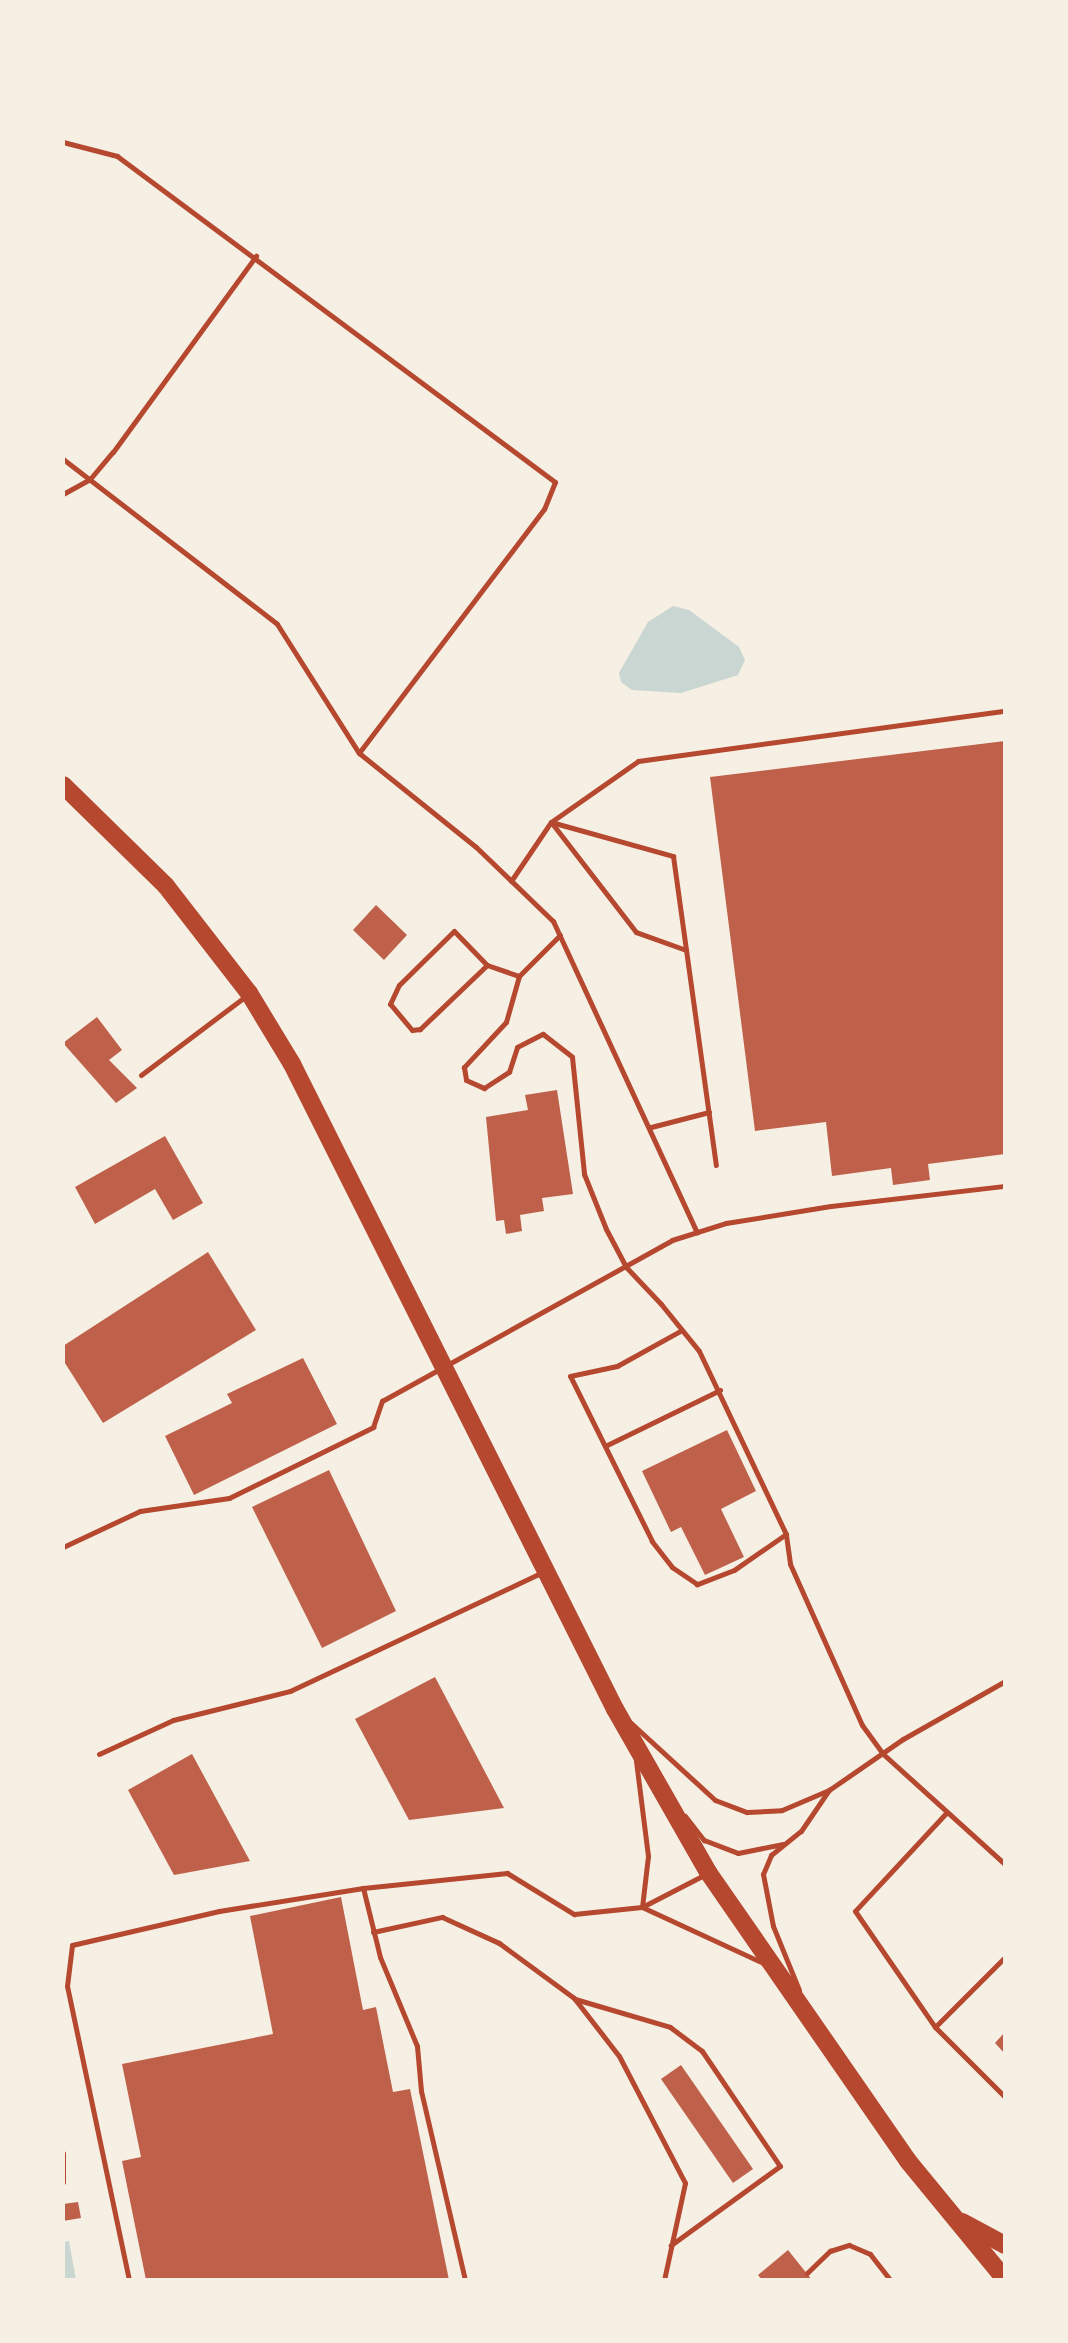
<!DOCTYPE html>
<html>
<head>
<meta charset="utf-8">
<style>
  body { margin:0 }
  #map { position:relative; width:1068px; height:2343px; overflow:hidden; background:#f6efe4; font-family:Barlow,sans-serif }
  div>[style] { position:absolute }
  .water>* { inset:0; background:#c9d6d2 }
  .building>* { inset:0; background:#bf614a }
  .service>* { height:5px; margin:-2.5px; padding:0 2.5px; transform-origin:2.5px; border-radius:2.5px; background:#b5482f }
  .primary>* { height:18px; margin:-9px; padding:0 9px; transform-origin:9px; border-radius:9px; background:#b5482f }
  span { translate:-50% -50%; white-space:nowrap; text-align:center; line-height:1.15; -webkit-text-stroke:5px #f6efe4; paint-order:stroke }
  .frame { position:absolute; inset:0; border:65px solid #f6efe4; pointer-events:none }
</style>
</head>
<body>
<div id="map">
  <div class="water">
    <div style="clip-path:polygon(673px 606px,689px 610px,739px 647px,745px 660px,738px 675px,681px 693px,632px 690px,621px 682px,619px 673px,648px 622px)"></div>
    <div style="clip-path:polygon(69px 2241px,76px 2280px,63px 2280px,63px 2242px)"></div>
  </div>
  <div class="building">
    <div style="clip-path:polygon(1005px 741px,1005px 1154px,928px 1164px,930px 1180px,893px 1185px,891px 1168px,832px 1176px,826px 1122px,755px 1131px,710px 777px)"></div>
    <div style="clip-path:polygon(376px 905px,407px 935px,384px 960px,353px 930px)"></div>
    <div style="clip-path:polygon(97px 1017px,122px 1050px,109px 1060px,137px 1088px,116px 1103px,63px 1043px)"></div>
    <div style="clip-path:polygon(557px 1090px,573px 1194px,542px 1198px,544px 1211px,520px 1215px,522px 1231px,506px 1234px,504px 1220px,496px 1221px,486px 1117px,528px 1110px,525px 1095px)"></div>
    <div style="clip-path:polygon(165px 1136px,203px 1203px,173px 1220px,155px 1189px,95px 1224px,75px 1187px)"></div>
    <div style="clip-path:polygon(208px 1252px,256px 1330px,103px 1423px,63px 1360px,63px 1346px)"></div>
    <div style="clip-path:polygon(303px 1358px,337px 1424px,194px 1495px,165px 1436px,232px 1403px,227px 1394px)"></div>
    <div style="clip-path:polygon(727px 1430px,756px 1491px,721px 1509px,744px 1557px,705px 1575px,681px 1527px,671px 1532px,642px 1471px)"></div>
    <div style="clip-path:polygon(329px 1470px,396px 1611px,322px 1648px,252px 1507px)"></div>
    <div style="clip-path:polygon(435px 1677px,504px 1808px,409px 1820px,355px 1719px)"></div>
    <div style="clip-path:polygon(192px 1754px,250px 1861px,174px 1875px,128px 1790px)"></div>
    <div style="clip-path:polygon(341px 1897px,363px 2010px,376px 2007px,393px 2092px,410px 2089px,449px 2280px,146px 2280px,122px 2161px,141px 2157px,122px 2064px,273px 2034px,250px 1916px)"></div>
    <div style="clip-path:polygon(1005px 2032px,1005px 2054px,995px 2043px)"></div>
    <div style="clip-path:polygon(681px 2065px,753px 2169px,733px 2183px,661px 2079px)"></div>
    <div style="clip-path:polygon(78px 2202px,81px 2218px,63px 2221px,63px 2204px)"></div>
    <div style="clip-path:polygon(788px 2250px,812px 2280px,762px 2280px,758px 2275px)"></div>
  </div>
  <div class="service">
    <div style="left:63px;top:142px;width:56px;rotate:14.5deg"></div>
    <div style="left:117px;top:156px;width:546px;rotate:36.66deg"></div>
    <div style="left:555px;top:482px;width:29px;rotate:112deg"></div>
    <div style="left:544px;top:509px;width:306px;rotate:127.2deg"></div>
    <div style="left:63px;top:459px;width:270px;rotate:37.6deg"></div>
    <div style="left:277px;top:624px;width:153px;rotate:57.6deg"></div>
    <div style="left:359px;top:753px;width:150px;rotate:38.8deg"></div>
    <div style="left:476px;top:847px;width:107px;rotate:43.9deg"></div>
    <div style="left:553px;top:921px;width:343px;rotate:65.2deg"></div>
    <div style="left:63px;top:494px;width:31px;rotate:-29deg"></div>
    <div style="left:90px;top:479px;width:35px;rotate:-50deg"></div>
    <div style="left:113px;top:452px;width:243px;rotate:-53.9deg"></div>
    <div style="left:511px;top:881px;width:71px;rotate:-55.9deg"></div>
    <div style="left:551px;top:822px;width:127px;rotate:15.6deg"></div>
    <div style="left:673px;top:856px;width:312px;rotate:82.1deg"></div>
    <div style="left:560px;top:935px;width:58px;rotate:135deg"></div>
    <div style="left:519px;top:976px;width:48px;rotate:105.8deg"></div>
    <div style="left:506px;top:1022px;width:62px;rotate:133deg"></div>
    <div style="left:464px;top:1067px;width:13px;rotate:81deg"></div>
    <div style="left:466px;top:1080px;width:20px;rotate:24deg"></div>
    <div style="left:484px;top:1088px;width:30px;rotate:-33deg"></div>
    <div style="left:509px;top:1072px;width:26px;rotate:-72deg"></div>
    <div style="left:517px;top:1047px;width:29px;rotate:-27deg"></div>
    <div style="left:543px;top:1034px;width:37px;rotate:38deg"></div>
    <div style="left:572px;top:1057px;width:118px;rotate:84.1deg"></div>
    <div style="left:584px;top:1174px;width:59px;rotate:68.2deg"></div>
    <div style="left:606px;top:1229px;width:43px;rotate:62.2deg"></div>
    <div style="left:626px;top:1267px;width:51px;rotate:46.6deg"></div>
    <div style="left:661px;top:1304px;width:60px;rotate:51deg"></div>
    <div style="left:699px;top:1351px;width:203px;rotate:64.6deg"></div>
    <div style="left:786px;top:1534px;width:63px;rotate:145.3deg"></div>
    <div style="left:734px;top:1570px;width:40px;rotate:159deg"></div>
    <div style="left:697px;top:1584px;width:30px;rotate:-146deg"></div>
    <div style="left:672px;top:1567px;width:33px;rotate:-128deg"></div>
    <div style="left:652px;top:1541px;width:184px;rotate:-116.4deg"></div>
    <div style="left:570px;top:1376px;width:48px;rotate:-12deg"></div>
    <div style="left:617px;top:1366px;width:74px;rotate:-29deg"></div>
    <div style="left:686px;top:950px;width:53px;rotate:-160.2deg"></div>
    <div style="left:636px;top:932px;width:139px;rotate:-127.7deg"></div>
    <div style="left:551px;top:822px;width:106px;rotate:-35deg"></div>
    <div style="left:638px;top:761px;width:370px;rotate:-7.8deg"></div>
    <div style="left:487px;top:965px;width:93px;rotate:136.3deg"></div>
    <div style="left:420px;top:1029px;width:8px;rotate:173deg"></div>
    <div style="left:412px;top:1030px;width:34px;rotate:-130deg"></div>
    <div style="left:390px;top:1004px;width:21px;rotate:-65deg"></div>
    <div style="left:399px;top:985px;width:77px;rotate:-44.5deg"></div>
    <div style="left:454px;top:931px;width:47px;rotate:45.9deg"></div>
    <div style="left:487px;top:965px;width:34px;rotate:19deg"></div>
    <div style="left:141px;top:1075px;width:133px;rotate:-37deg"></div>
    <div style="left:651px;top:1127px;width:60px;rotate:-14.5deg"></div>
    <div style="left:605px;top:1446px;width:128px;rotate:-26deg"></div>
    <div style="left:786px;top:1535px;width:29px;rotate:82deg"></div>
    <div style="left:790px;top:1564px;width:176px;rotate:65.9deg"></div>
    <div style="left:862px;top:1725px;width:34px;rotate:54deg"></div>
    <div style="left:882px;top:1753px;width:166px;rotate:42.1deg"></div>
    <div style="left:63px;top:1547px;width:85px;rotate:-25.1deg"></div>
    <div style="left:140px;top:1511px;width:90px;rotate:-8.3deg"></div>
    <div style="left:229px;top:1498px;width:161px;rotate:-26.2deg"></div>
    <div style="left:373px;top:1427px;width:28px;rotate:-71deg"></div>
    <div style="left:382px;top:1401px;width:332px;rotate:-29deg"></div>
    <div style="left:672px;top:1240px;width:57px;rotate:-17.5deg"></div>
    <div style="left:726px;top:1223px;width:106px;rotate:-9.2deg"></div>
    <div style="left:831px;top:1206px;width:175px;rotate:-6.6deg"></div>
    <div style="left:631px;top:1723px;width:114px;rotate:42.5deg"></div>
    <div style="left:715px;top:1800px;width:34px;rotate:21deg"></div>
    <div style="left:747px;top:1812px;width:35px;rotate:-3deg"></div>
    <div style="left:782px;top:1810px;width:51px;rotate:-23.1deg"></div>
    <div style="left:829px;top:1790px;width:90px;rotate:-34.6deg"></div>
    <div style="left:903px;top:1739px;width:117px;rotate:-29.6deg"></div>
    <div style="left:99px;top:1754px;width:81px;rotate:-24.7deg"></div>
    <div style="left:173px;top:1720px;width:121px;rotate:-13.9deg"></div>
    <div style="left:290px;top:1691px;width:280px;rotate:-25.2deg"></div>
    <div style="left:636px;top:1761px;width:96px;rotate:82.8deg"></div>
    <div style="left:648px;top:1856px;width:51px;rotate:96.7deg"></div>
    <div style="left:947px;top:1812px;width:135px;rotate:132.9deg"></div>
    <div style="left:855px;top:1911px;width:141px;rotate:55.4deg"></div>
    <div style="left:935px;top:2027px;width:99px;rotate:45deg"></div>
    <div style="left:685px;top:1816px;width:31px;rotate:52deg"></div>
    <div style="left:704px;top:1840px;width:36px;rotate:21deg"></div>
    <div style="left:738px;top:1853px;width:46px;rotate:-11.3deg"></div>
    <div style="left:642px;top:1907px;width:133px;rotate:24.8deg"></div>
    <div style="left:373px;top:1932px;width:71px;rotate:-12.3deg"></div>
    <div style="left:442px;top:1917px;width:63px;rotate:24.5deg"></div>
    <div style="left:499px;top:1943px;width:93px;rotate:36.3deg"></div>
    <div style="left:574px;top:1998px;width:73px;rotate:52.2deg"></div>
    <div style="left:619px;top:2056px;width:143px;rotate:62.5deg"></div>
    <div style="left:685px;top:2183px;width:99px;rotate:102.2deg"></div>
    <div style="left:799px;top:1990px;width:69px;rotate:-112.1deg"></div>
    <div style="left:773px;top:1926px;width:53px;rotate:-100.9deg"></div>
    <div style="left:763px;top:1874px;width:21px;rotate:-67deg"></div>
    <div style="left:771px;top:1855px;width:38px;rotate:-39deg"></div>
    <div style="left:801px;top:1831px;width:50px;rotate:-55.7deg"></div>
    <div style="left:575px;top:1999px;width:99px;rotate:16.4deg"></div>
    <div style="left:670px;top:2027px;width:40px;rotate:37deg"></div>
    <div style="left:702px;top:2051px;width:139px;rotate:55.9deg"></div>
    <div style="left:780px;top:2166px;width:135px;rotate:144.1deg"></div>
    <div style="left:935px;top:2027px;width:99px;rotate:-45deg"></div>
    <div style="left:63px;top:2153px;width:29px;rotate:90deg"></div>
    <div style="left:807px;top:2273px;width:32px;rotate:-44deg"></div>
    <div style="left:830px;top:2251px;width:20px;rotate:-18deg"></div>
    <div style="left:849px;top:2245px;width:23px;rotate:23deg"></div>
    <div style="left:870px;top:2254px;width:33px;rotate:52deg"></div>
    <div style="left:129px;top:2280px;width:300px;rotate:-101.9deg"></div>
    <div style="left:67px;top:1986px;width:41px;rotate:-83deg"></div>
    <div style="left:72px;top:1945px;width:151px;rotate:-13deg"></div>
    <div style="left:219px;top:1911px;width:146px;rotate:-9.1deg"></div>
    <div style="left:465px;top:2280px;width:194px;rotate:-103.1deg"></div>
    <div style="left:421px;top:2091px;width:45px;rotate:-95.1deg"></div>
    <div style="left:417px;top:2046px;width:96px;rotate:-112.6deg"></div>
    <div style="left:380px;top:1957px;width:71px;rotate:-103.8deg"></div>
    <div style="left:363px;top:1888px;width:145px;rotate:-5.9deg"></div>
    <div style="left:507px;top:1873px;width:79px;rotate:31.5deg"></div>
    <div style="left:574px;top:1914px;width:68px;rotate:-5.9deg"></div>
    <div style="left:642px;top:1907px;width:72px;rotate:-27.3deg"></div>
  </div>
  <div class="primary">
    <div style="left:63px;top:785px;width:144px;rotate:44.4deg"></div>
    <div style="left:166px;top:886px;width:135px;rotate:52.2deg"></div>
    <div style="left:249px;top:993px;width:83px;rotate:58.8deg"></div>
    <div style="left:292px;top:1064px;width:721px;rotate:63.4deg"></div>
    <div style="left:615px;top:1709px;width:188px;rotate:60.3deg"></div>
    <div style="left:708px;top:1872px;width:351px;rotate:55.3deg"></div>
    <div style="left:908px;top:2161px;width:153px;rotate:50.6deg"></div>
    <div style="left:962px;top:2222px;width:49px;rotate:28.1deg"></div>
  </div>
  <div class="frame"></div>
</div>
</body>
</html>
